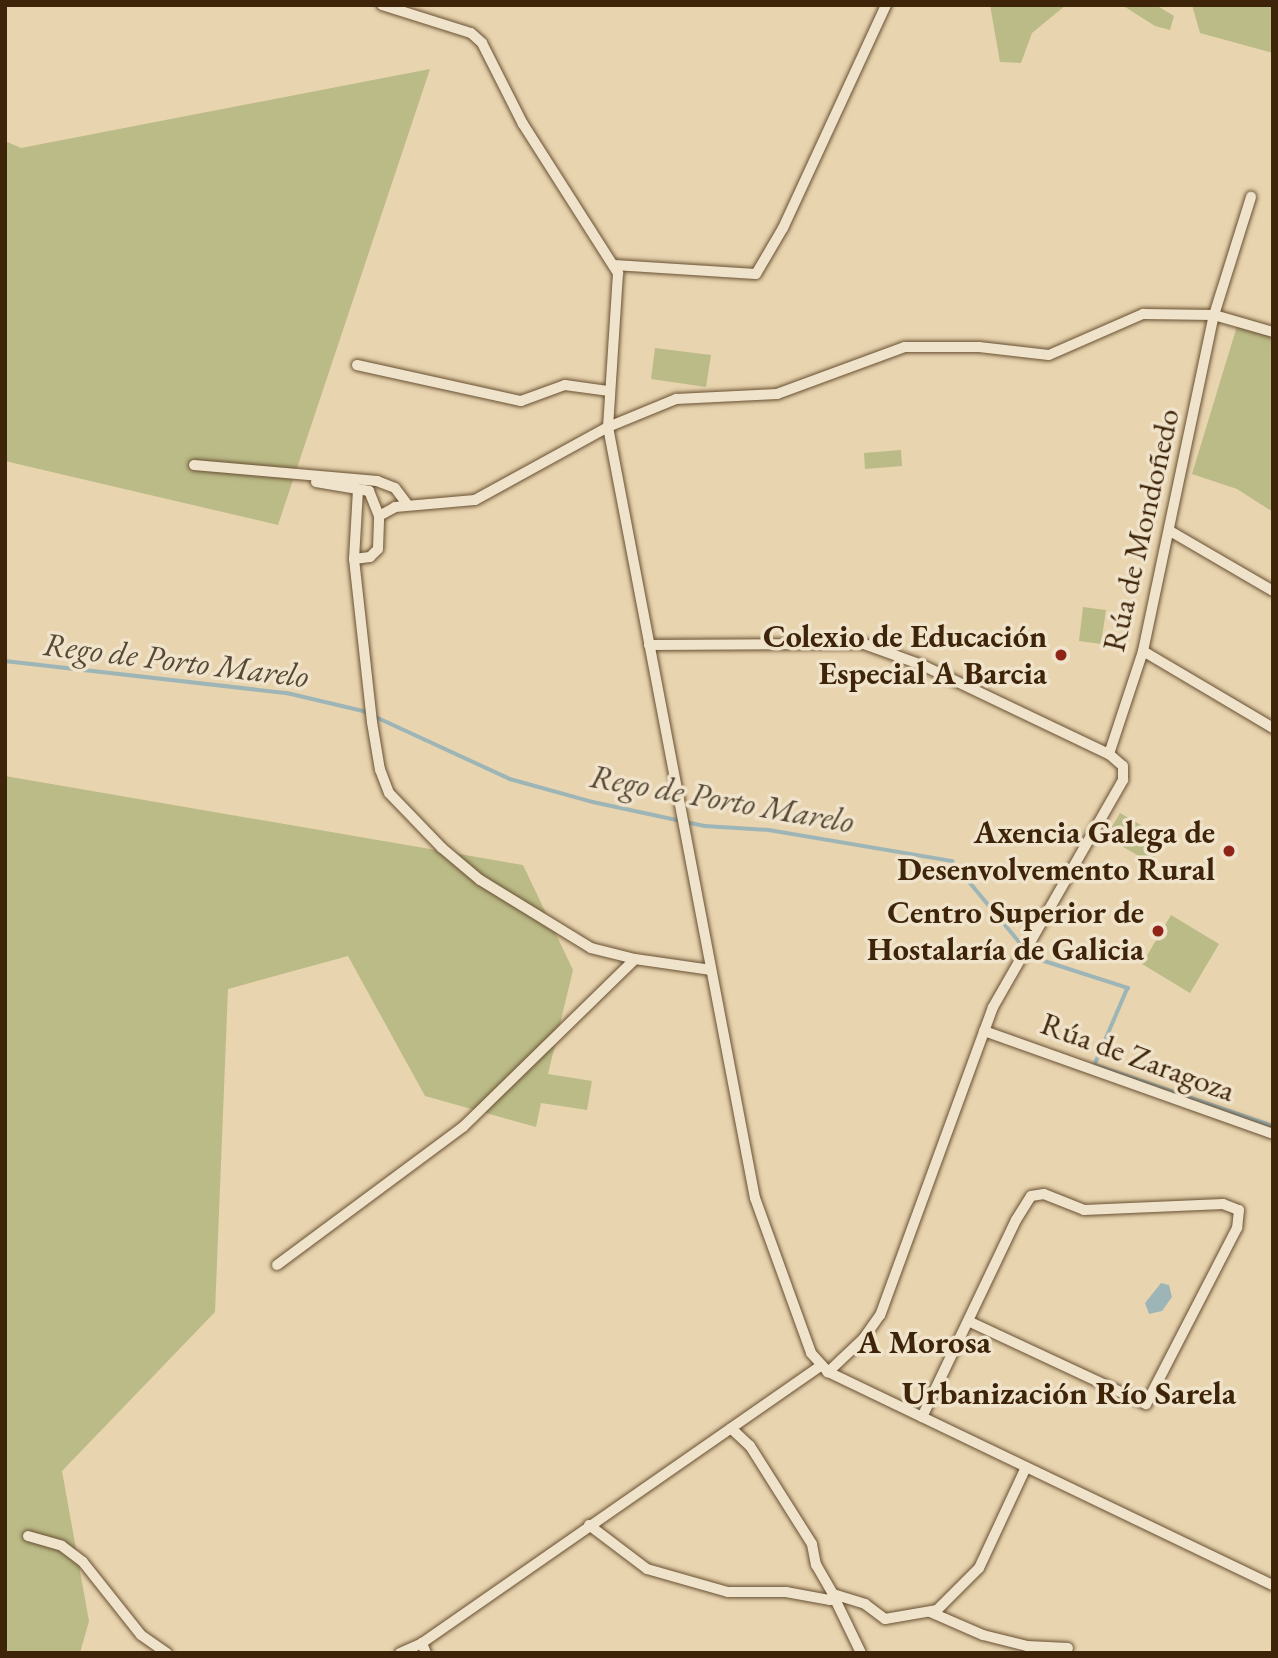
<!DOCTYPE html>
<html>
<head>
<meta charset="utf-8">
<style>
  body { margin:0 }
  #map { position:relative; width:1278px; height:1658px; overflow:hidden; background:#e8d4af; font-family:"EB Garamond",serif }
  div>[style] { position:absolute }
  .green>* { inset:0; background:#bbbb87 }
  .water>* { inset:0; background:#9eb5b7 }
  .stream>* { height:3.5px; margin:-1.75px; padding:0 1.75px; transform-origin:1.75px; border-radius:1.75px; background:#9eb5b7 }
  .roads { filter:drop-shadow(0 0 2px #685032) drop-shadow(0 0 2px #685032) }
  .street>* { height:10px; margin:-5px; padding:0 5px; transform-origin:5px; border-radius:5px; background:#f0e3cb }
  .dots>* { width:19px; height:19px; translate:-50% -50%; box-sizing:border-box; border:4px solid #f0e3cb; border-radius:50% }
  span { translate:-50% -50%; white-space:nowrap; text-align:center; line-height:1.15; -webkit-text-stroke:7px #f0e3cb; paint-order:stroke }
  .street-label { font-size:32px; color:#3e2408 }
  .poi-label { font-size:32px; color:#3e2408; font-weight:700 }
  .right { translate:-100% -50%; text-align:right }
  .water-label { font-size:33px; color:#564834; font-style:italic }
  .neighbourhood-label { font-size:33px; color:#3e2408; font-weight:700 }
  .frame { position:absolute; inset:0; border:7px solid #3e2408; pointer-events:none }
</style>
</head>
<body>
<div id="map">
  <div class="green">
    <div style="clip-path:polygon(990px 5px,1066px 5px,1032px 33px,1021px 63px,1000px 62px)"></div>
    <div style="clip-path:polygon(1122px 5px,1156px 5px,1174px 16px,1170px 30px,1155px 26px)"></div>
    <div style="clip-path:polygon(1192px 5px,1273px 5px,1273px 53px,1200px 33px)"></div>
    <div style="clip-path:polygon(430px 69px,278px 525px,5px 461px,5px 141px,21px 148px)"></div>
    <div style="clip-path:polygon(1237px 326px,1273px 337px,1273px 512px,1237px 489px,1192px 474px)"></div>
    <div style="clip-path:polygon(655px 348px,711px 355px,706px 387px,651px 379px)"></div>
    <div style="clip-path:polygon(901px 450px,902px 466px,865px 469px,864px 453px)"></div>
    <div style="clip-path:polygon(1083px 607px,1106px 610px,1101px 644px,1079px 641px)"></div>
    <div style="clip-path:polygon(5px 776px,523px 865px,573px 970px,548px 1074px,592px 1081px,587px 1110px,541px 1103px,536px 1127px,425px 1096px,348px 956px,228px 989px,215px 1312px,62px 1471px,89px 1621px,80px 1653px,5px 1653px)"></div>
    <div style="clip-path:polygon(1120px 813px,1165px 839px,1151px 863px,1106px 837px)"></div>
    <div style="clip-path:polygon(1171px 915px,1219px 944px,1190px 993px,1142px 964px)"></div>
  </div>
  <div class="water">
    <div style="clip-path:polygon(1161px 1283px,1169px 1285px,1172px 1297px,1162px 1311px,1149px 1314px,1145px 1303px)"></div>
  </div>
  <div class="stream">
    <div style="left:5px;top:661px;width:284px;rotate:6.5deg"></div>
    <div style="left:287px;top:693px;width:78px;rotate:13.3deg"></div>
    <div style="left:363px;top:711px;width:162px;rotate:24.8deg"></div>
    <div style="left:510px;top:779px;width:86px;rotate:15.5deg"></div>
    <div style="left:593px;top:802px;width:115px;rotate:12.1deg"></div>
    <div style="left:705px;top:826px;width:64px;rotate:3.6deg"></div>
    <div style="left:769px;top:830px;width:186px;rotate:9.6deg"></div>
    <div style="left:952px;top:861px;width:125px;rotate:50.2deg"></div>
    <div style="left:1032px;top:957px;width:101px;rotate:17.9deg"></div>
    <div style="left:1128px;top:988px;width:84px;rotate:113.2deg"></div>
    <div style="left:1095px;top:1065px;width:188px;rotate:18.9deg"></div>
  </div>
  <div class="roads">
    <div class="street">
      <div style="left:382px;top:5px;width:93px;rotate:17.5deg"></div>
      <div style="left:471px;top:33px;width:15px;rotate:42deg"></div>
      <div style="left:482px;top:43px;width:91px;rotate:63.2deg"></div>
      <div style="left:523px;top:124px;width:177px;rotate:57.5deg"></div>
      <div style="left:618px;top:273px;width:154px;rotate:93.7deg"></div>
      <div style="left:608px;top:427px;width:785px;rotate:79.21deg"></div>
      <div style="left:755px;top:1198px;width:165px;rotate:70.1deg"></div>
      <div style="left:811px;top:1353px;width:25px;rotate:48deg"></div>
      <div style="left:828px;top:1372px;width:493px;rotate:25.6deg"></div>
      <div style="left:614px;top:265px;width:142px;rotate:3.6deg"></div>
      <div style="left:756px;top:274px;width:53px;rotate:-59.6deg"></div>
      <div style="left:783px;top:228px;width:246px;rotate:-65.2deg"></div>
      <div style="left:357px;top:365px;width:168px;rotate:12.4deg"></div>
      <div style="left:521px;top:401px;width:47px;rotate:-20deg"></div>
      <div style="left:565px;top:385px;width:43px;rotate:7.9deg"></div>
      <div style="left:194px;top:465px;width:184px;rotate:5deg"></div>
      <div style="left:377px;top:481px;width:19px;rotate:21deg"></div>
      <div style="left:395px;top:488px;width:20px;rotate:53deg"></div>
      <div style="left:316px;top:482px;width:54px;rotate:9.6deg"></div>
      <div style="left:369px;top:491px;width:27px;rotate:68deg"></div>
      <div style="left:1170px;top:531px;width:119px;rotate:30.2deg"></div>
      <div style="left:354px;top:559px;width:16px;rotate:-7deg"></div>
      <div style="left:370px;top:557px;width:11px;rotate:-45deg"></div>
      <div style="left:378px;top:549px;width:33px;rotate:-88deg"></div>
      <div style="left:379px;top:516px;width:18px;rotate:-29deg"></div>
      <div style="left:395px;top:507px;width:80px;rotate:-5deg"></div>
      <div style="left:475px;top:500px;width:152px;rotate:-28.8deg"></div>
      <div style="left:608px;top:427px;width:74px;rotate:-22.4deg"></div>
      <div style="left:676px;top:399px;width:101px;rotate:-2.8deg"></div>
      <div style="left:777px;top:394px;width:136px;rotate:-20.2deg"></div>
      <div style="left:905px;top:347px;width:74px"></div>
      <div style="left:979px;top:347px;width:70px;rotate:6.5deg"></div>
      <div style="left:1049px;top:355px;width:103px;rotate:-23.6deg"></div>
      <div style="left:1143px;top:314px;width:71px;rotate:0.8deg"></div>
      <div style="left:1214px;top:315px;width:124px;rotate:-72.6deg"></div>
      <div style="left:649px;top:645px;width:215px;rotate:-0.3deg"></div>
      <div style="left:864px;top:644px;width:62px;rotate:19.9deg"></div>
      <div style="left:922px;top:665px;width:207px;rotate:25.5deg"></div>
      <div style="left:1109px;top:754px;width:18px;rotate:41deg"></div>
      <div style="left:1123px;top:766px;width:14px;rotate:90deg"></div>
      <div style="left:1123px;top:780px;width:262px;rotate:119.8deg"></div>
      <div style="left:993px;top:1007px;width:328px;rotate:110.1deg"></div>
      <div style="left:880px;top:1315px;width:28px;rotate:125deg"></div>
      <div style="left:864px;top:1338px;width:50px;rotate:136.6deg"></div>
      <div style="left:1143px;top:651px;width:151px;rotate:30.6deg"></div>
      <div style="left:1109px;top:754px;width:108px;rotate:-71.7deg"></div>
      <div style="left:1143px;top:651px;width:343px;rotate:-78.1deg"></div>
      <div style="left:1214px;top:315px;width:61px;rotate:16.1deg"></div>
      <div style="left:635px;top:959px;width:77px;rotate:8.2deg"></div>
      <div style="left:984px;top:1031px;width:307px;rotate:19.6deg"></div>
      <div style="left:277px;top:1265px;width:232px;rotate:-36.6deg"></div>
      <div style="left:463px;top:1127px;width:240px;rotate:-44.3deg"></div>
      <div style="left:635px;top:959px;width:45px;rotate:-166deg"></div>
      <div style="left:591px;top:948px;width:130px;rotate:-148.5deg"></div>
      <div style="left:480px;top:880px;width:50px;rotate:-139.9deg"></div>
      <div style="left:442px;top:848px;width:76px;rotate:-133.9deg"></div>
      <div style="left:389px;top:793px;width:25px;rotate:-111deg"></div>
      <div style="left:380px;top:770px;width:49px;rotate:-99.5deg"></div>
      <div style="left:372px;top:722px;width:164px;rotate:-96.3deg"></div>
      <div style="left:354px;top:559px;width:69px;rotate:-86.7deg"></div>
      <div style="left:922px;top:1417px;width:218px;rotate:-64.5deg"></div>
      <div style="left:1016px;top:1220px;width:28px;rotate:-58deg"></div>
      <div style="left:1031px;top:1196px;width:13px;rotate:-9deg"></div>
      <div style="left:1044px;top:1194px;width:43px;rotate:21.8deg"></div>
      <div style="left:1084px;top:1210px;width:139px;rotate:-2.5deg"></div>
      <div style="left:1223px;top:1204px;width:17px;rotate:21deg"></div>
      <div style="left:1239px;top:1210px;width:18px;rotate:96deg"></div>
      <div style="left:1237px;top:1228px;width:198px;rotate:117.3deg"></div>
      <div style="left:1146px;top:1404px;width:196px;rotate:-155deg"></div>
      <div style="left:589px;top:1525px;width:73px;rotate:37.2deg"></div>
      <div style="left:647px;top:1569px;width:84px;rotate:15.9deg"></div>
      <div style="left:728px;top:1592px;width:58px"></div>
      <div style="left:786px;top:1592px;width:45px;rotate:10.3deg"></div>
      <div style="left:830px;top:1600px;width:7px;rotate:-63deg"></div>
      <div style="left:833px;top:1594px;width:34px;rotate:-120deg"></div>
      <div style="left:816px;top:1565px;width:21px;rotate:-101deg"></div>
      <div style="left:812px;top:1544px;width:116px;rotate:-122.3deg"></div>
      <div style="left:750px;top:1446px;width:26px;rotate:-137deg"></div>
      <div style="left:28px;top:1536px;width:35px;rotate:16deg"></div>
      <div style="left:62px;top:1546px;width:26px;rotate:37deg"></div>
      <div style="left:83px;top:1562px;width:93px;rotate:51.5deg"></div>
      <div style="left:141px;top:1635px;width:32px;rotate:35deg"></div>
      <div style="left:833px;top:1594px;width:34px;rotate:17deg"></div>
      <div style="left:865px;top:1604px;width:25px;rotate:37deg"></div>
      <div style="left:885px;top:1619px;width:53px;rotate:-9.8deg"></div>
      <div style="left:937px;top:1610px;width:59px;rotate:-45deg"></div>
      <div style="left:979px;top:1568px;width:111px;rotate:-65deg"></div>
      <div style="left:833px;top:1595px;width:64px;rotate:64.2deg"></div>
      <div style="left:930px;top:1612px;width:58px;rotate:23.5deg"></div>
      <div style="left:983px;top:1635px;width:45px;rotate:14deg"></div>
      <div style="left:1027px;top:1646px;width:41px;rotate:2.8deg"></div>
      <div style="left:400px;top:1653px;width:24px;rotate:-24deg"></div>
      <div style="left:426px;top:1653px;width:11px;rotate:-112deg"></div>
      <div style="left:422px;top:1643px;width:485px;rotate:-34.8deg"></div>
    </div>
  </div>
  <div class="dots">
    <div style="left:1061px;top:655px;background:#8f2418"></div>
    <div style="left:1229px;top:851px;background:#8f2418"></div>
    <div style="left:1158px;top:931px;background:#8f2418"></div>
  </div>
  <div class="street-label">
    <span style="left:1141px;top:530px;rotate:-77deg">Rúa de Mondoñedo</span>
    <span style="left:1138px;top:1057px;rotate:20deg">Rúa de Zaragoza</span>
  </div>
  <div class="poi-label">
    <span class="right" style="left:1047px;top:655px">Colexio de Educación<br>Especial A Barcia</span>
    <span class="right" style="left:1215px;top:851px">Axencia Galega de<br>Desenvolvemento Rural</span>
    <span class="right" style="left:1144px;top:931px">Centro Superior de<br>Hostalaría de Galicia</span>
  </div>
  <div class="water-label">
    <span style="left:176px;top:660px;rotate:7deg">Rego de Porto Marelo</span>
    <span style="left:722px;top:799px;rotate:10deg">Rego de Porto Marelo</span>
  </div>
  <div class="neighbourhood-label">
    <span style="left:924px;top:1342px">A Morosa</span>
    <span style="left:1069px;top:1393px">Urbanización Río Sarela</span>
  </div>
  <div class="frame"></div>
</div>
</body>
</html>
